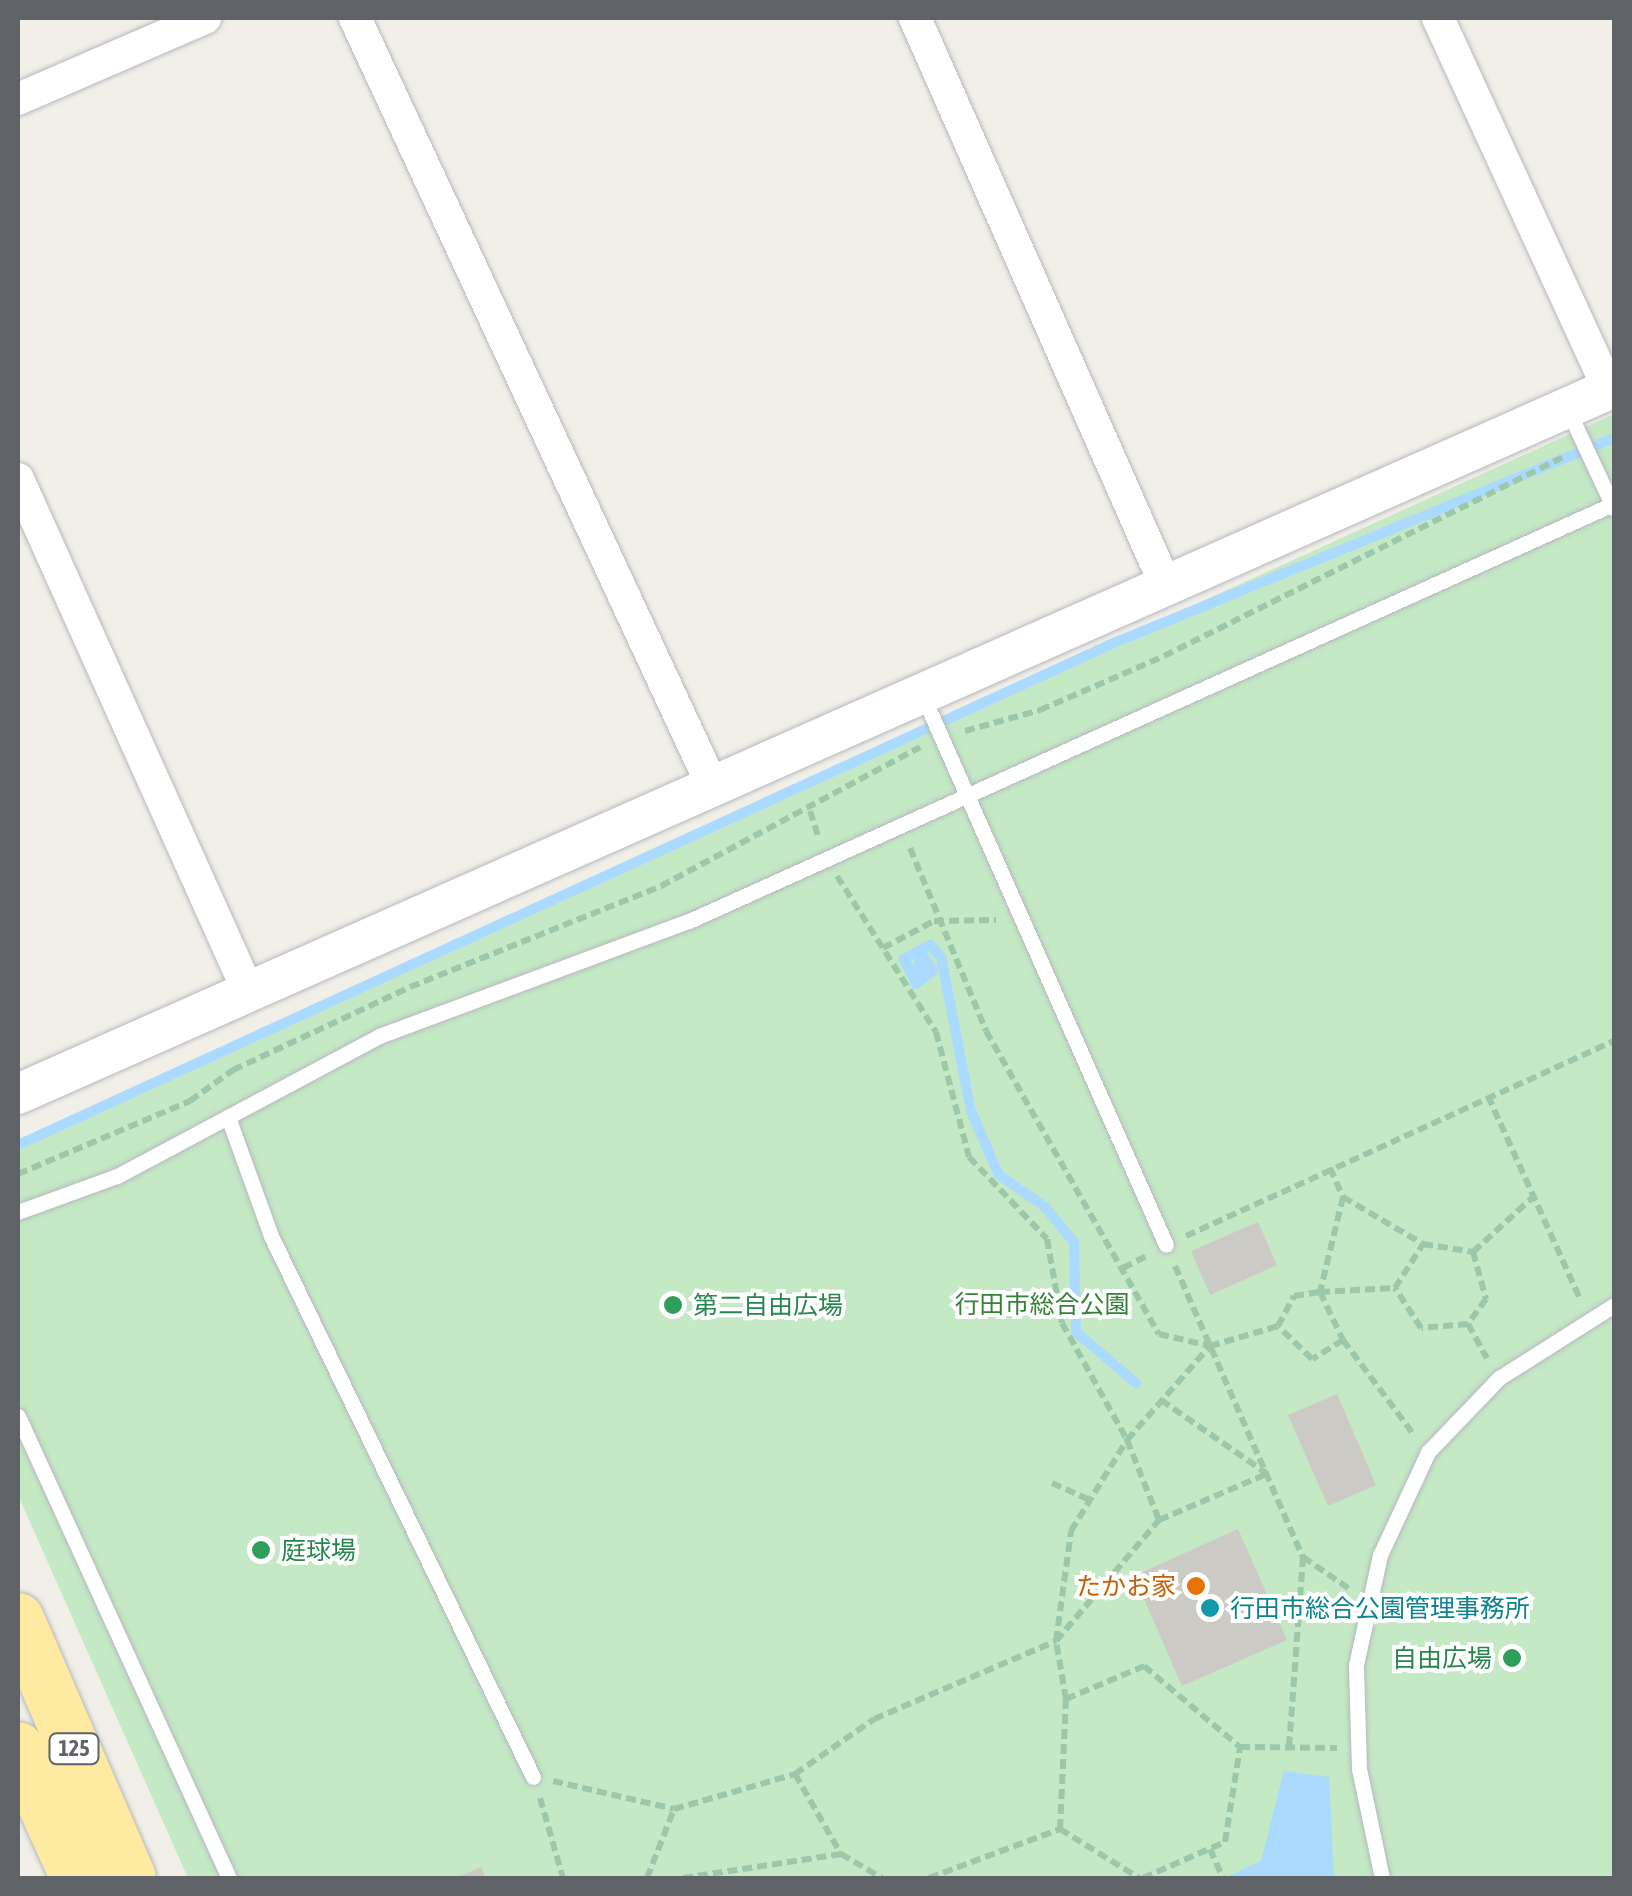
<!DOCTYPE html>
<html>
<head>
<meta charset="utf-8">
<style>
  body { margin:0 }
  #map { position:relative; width:1632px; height:1896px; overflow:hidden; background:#f1efe8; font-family:"Asap Condensed","Noto Sans JP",sans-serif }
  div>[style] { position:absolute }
  .green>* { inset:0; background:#c5e8c5 }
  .water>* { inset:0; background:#aadaff }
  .stream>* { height:10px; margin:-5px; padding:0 5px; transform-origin:5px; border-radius:5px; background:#aadaff }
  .building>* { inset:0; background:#cccac5 }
  .path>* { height:6px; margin-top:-3px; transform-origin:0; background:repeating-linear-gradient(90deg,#9cc7a9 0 10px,transparent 0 15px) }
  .roads { filter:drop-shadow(0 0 2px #b5b8bc) drop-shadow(0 0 2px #b5b8bc) }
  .service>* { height:15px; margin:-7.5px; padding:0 7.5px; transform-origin:7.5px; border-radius:7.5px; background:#fff }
  .minor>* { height:32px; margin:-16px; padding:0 16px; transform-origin:16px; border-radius:16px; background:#fff }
  .tertiary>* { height:40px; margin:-20px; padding:0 20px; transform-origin:20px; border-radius:20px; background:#fff }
  .trunk>* { height:52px; margin:-26px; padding:0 26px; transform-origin:26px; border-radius:26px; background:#feeaa1 }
  .dots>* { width:28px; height:28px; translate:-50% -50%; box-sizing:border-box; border:5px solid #fff; border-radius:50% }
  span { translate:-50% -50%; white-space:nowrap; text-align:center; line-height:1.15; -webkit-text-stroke:8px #fff; paint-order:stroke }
  .shield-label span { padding:2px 8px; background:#fff; border:2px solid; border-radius:8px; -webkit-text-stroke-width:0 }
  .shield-label { font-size:22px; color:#5f6368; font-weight:700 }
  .park-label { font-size:25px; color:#348238 }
  .leisure-label { font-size:25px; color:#27864d }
  .left { translate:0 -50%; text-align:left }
  .right { translate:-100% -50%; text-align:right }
  .food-label { font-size:25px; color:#c56008 }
  .culture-label { font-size:25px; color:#0d838f }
  .frame { position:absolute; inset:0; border:20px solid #5f6368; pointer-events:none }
</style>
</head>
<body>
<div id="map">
  <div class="green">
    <div style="clip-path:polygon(1614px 414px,1614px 1878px,188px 1878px,18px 1495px,18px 1140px)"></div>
  </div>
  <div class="water">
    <div style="clip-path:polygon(1284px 1771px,1329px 1777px,1334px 1878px,1224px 1878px,1261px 1861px)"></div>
  </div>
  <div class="stream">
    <div style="left:922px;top:964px;width:12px;rotate:121deg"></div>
    <div style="left:916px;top:974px;width:21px;rotate:-76deg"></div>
    <div style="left:921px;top:954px;width:20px;rotate:53deg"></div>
    <div style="left:933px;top:970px;width:22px;rotate:141deg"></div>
    <div style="left:916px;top:984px;width:28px;rotate:-116deg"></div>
    <div style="left:904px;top:959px;width:30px;rotate:-28deg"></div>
    <div style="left:930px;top:945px;width:16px;rotate:47deg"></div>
    <div style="left:941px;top:957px;width:157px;rotate:79deg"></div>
    <div style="left:971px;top:1111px;width:70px;rotate:66.4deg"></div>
    <div style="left:999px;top:1175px;width:55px;rotate:34.6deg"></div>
    <div style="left:1044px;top:1206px;width:47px;rotate:50.2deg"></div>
    <div style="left:1074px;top:1242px;width:90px;rotate:88.7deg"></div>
    <div style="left:1076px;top:1332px;width:79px;rotate:40.4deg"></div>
    <div style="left:18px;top:1145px;width:1200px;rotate:-24.62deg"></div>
    <div style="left:1109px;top:645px;width:546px;rotate:-22.29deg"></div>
  </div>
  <div class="building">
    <div style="clip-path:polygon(1258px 1222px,1277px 1265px,1210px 1295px,1191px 1251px)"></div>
    <div style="clip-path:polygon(1337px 1394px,1376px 1485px,1328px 1506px,1288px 1415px)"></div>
    <div style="clip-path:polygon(1238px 1529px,1287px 1640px,1182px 1686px,1134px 1576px)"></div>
    <div style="clip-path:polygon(481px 1867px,486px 1878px,456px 1878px)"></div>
  </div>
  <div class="path">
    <div style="left:965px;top:731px;width:78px;rotate:-15.6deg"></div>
    <div style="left:1040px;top:710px;width:135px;rotate:-23.5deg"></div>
    <div style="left:1164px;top:656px;width:449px;rotate:-26.5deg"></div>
    <div style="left:810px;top:811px;width:28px;rotate:72deg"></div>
    <div style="left:910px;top:848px;width:198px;rotate:67.4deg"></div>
    <div style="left:986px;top:1031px;width:349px;rotate:60.3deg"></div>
    <div style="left:1159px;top:1334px;width:52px;rotate:13.2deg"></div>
    <div style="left:1210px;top:1346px;width:71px;rotate:-16.4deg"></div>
    <div style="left:1278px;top:1326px;width:34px;rotate:-62deg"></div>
    <div style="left:1294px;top:1296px;width:26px;rotate:-9deg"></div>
    <div style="left:1320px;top:1292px;width:53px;rotate:64.4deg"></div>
    <div style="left:1343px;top:1340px;width:36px;rotate:148deg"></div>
    <div style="left:1312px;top:1359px;width:47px;rotate:-135.9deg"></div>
    <div style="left:837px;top:876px;width:185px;rotate:57.6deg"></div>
    <div style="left:936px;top:1032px;width:129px;rotate:75.2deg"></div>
    <div style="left:969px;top:1157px;width:113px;rotate:46.4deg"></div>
    <div style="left:1047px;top:1239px;width:85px;rotate:79.9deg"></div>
    <div style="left:1062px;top:1323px;width:134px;rotate:60.9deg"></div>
    <div style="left:1127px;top:1440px;width:86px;rotate:68.2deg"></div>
    <div style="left:883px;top:948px;width:58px;rotate:-27.9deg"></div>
    <div style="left:934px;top:921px;width:62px;rotate:-0.9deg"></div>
    <div style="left:1488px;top:1096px;width:223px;rotate:65.6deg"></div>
    <div style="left:1330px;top:1168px;width:32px;rotate:66deg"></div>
    <div style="left:1343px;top:1197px;width:93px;rotate:30.4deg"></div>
    <div style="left:18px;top:1174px;width:187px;rotate:-23deg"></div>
    <div style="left:190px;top:1101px;width:53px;rotate:-35.8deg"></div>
    <div style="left:233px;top:1070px;width:195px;rotate:-25.1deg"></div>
    <div style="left:410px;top:987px;width:271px;rotate:-21.9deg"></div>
    <div style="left:661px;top:886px;width:294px;rotate:-28.2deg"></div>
    <div style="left:1343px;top:1197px;width:98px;rotate:103.6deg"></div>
    <div style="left:1320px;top:1292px;width:75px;rotate:-3.1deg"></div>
    <div style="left:1186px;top:1236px;width:470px;rotate:-24.5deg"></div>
    <div style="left:1423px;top:1244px;width:51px;rotate:9.1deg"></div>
    <div style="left:1473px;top:1252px;width:49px;rotate:74.5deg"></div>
    <div style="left:1486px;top:1299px;width:31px;rotate:126deg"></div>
    <div style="left:1468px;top:1324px;width:47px;rotate:175.1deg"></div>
    <div style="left:1421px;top:1328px;width:48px;rotate:-123deg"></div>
    <div style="left:1395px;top:1288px;width:52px;rotate:-57.5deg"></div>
    <div style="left:1473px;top:1252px;width:81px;rotate:-42.5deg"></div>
    <div style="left:1175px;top:1266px;width:318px;rotate:66.3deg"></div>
    <div style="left:1303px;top:1557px;width:191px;rotate:94.2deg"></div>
    <div style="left:1123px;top:1268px;width:28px;rotate:-27deg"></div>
    <div style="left:1468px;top:1324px;width:39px;rotate:61deg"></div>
    <div style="left:1343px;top:1340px;width:119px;rotate:53.2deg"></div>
    <div style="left:1161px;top:1400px;width:128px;rotate:34.8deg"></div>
    <div style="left:1052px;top:1483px;width:42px;rotate:24.1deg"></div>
    <div style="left:1303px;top:1557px;width:58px;rotate:34.5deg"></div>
    <div style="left:1066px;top:1699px;width:59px;rotate:-99.8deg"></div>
    <div style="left:1056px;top:1641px;width:159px;rotate:-49.6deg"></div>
    <div style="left:1159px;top:1520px;width:117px;rotate:-23.1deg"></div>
    <div style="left:795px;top:1774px;width:92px;rotate:60.1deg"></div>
    <div style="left:553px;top:1781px;width:124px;rotate:13deg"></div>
    <div style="left:674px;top:1809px;width:126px;rotate:-16.1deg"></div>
    <div style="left:795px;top:1774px;width:96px;rotate:-34.8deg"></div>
    <div style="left:874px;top:1719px;width:198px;rotate:-23.2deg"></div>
    <div style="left:1056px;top:1641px;width:111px;rotate:-82.2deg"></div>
    <div style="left:1071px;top:1531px;width:107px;rotate:-58.4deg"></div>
    <div style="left:1127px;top:1440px;width:125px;rotate:-48.6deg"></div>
    <div style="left:540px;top:1798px;width:83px;rotate:74deg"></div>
    <div style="left:1060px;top:1829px;width:130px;rotate:-87.4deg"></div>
    <div style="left:1066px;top:1699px;width:85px;rotate:-22.9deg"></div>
    <div style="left:1144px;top:1666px;width:126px;rotate:40.2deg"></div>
    <div style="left:1210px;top:1849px;width:32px;rotate:66deg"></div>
    <div style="left:647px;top:1878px;width:74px;rotate:-68.6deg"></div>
    <div style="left:683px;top:1878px;width:160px;rotate:-8.6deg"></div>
    <div style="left:841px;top:1854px;width:48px;rotate:30.3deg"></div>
    <div style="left:929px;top:1878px;width:140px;rotate:-20.5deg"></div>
    <div style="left:1060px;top:1829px;width:93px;rotate:31.8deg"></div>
    <div style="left:1143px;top:1878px;width:90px;rotate:-23.7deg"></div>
    <div style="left:1225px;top:1842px;width:96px;rotate:-81deg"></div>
    <div style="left:1240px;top:1747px;width:97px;rotate:0.6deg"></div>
  </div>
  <div class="roads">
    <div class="service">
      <div style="left:1567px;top:408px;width:111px;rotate:65deg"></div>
      <div style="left:923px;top:696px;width:600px;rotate:66.12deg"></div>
      <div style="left:228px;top:1117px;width:127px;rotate:70.1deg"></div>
      <div style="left:271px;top:1236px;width:601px;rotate:64.16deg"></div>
      <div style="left:18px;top:1212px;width:105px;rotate:-20deg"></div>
      <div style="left:117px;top:1176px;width:297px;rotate:-28.1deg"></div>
      <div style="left:379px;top:1036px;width:331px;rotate:-20.4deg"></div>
      <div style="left:689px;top:921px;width:1014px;rotate:-24.29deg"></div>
      <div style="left:18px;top:1416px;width:508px;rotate:65.45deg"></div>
      <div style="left:1382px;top:1878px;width:111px;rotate:-101.9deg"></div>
      <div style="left:1359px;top:1769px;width:104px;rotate:-91.7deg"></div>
      <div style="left:1356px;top:1665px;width:113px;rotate:-77.7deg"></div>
      <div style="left:1380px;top:1555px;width:114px;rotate:-65deg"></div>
      <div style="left:1428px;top:1452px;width:103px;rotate:-46.2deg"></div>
      <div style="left:1499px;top:1378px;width:136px;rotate:-32.4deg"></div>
    </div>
    <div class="minor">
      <div style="left:355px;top:18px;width:848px;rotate:65.04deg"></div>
      <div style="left:915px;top:18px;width:621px;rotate:66.16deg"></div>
      <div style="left:1438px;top:18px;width:409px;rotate:65.3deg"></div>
      <div style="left:18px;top:99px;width:204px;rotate:-23.4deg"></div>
      <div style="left:18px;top:479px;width:564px;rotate:65.8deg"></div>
    </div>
    <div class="tertiary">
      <div style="left:18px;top:1094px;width:1746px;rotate:-23.89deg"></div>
    </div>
    <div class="trunk">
      <div style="left:18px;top:1619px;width:282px;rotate:66.6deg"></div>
      <div style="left:18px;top:1748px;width:143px;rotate:65.6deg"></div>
    </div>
  </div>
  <div class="dots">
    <div style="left:673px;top:1305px;background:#2e9e5b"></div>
    <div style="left:261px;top:1550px;background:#2e9e5b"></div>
    <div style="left:1196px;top:1586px;background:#e8710a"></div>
    <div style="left:1210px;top:1608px;background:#0f9aa8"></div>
    <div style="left:1512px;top:1658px;background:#2e9e5b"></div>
  </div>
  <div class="shield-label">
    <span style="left:74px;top:1749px">125</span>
  </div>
  <div class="park-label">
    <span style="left:1042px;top:1304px">行田市総合公園</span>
  </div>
  <div class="leisure-label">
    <span class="left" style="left:693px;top:1305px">第二自由広場</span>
    <span class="left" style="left:281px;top:1550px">庭球場</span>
    <span class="right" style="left:1492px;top:1658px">自由広場</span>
  </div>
  <div class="food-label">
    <span class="right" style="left:1176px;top:1586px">たかお家</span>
  </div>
  <div class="culture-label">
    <span class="left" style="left:1230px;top:1608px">行田市総合公園管理事務所</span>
  </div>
  <div class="frame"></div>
</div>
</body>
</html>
